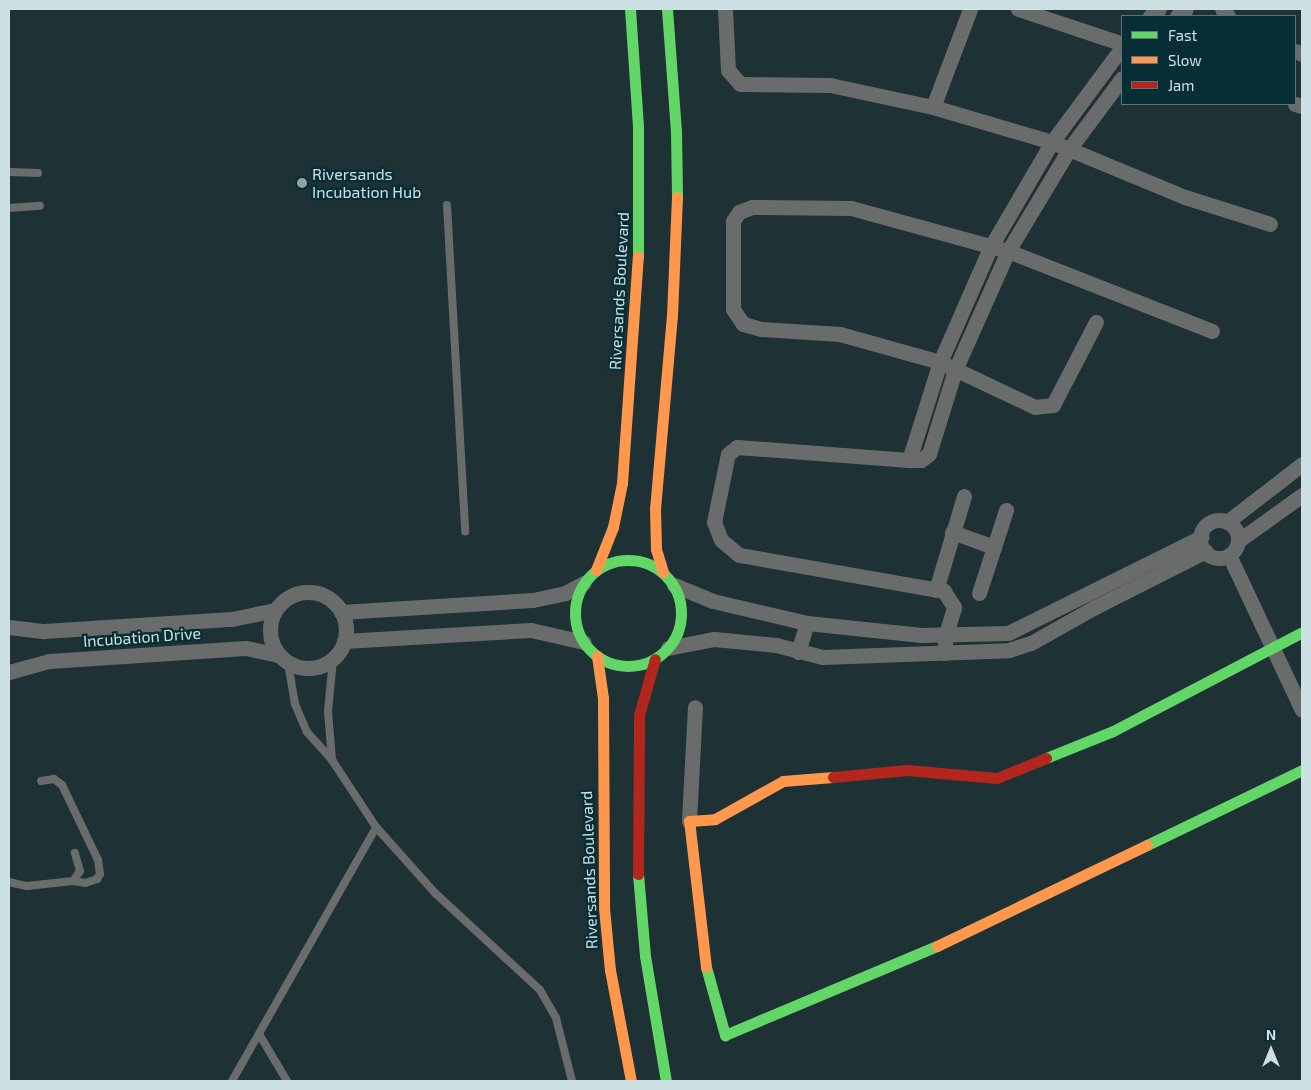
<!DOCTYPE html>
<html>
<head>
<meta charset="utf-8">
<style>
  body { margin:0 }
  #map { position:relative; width:1311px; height:1090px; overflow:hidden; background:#1e3235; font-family:"Exo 2",sans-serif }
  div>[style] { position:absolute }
  .lane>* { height:8px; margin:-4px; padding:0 4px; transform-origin:4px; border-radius:4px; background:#696c6b }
  .street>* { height:15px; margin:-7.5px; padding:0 7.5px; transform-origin:7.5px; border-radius:7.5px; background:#696c6b }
  .street>.ring { margin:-7.5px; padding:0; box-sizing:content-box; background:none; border:15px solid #696c6b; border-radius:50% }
  .fast>* { height:11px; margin:-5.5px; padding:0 5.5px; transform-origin:5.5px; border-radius:5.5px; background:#63d668 }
  .fast>.ring { margin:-5.5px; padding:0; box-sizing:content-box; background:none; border:11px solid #63d668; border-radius:50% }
  .slow>* { height:11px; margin:-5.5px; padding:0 5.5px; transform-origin:5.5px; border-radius:5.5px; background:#ff974d }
  .jam>* { height:11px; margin:-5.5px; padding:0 5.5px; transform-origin:5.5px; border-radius:5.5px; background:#b3261e }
  .dots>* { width:14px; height:14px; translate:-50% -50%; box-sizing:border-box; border:2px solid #082e35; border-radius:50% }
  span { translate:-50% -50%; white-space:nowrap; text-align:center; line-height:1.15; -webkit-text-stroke:4.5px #082e35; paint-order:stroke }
  .poi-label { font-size:16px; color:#cde0e4 }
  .left { translate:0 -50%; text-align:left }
  .street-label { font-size:16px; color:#cde0e4 }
  .frame { position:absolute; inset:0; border:10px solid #cde0e4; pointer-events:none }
  .legend { position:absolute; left:1121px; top:15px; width:175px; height:90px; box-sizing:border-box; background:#082e35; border:1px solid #57757b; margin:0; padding:6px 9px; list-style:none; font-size:15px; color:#cde0e4 }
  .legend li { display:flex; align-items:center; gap:10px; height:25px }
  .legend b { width:25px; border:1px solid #57757b }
  .north { position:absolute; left:1246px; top:1025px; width:50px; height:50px; -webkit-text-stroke:4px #082e35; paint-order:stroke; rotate:0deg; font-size:14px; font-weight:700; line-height:20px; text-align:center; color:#cde0e4 }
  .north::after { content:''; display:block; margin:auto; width:18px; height:22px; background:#cde0e4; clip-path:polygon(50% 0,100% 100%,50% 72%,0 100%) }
</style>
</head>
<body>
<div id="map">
  <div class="lane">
    <div style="left:9px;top:172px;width:29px;rotate:2deg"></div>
    <div style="left:447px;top:205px;width:327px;rotate:86.8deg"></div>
    <div style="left:9px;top:208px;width:31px;rotate:-4deg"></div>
    <div style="left:288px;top:663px;width:42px;rotate:80.3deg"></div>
    <div style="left:295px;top:704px;width:30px;rotate:67deg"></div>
    <div style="left:307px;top:732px;width:38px;rotate:48deg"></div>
    <div style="left:332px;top:760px;width:80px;rotate:56.7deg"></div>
    <div style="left:376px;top:827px;width:89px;rotate:48.2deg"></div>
    <div style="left:435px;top:893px;width:143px;rotate:42.7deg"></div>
    <div style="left:540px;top:990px;width:32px;rotate:60deg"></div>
    <div style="left:556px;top:1018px;width:65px;rotate:75.7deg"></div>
    <div style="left:332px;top:760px;width:49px;rotate:-94.7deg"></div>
    <div style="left:328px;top:711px;width:52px;rotate:-84.5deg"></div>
    <div style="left:73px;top:881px;width:12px;rotate:-55deg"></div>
    <div style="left:80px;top:871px;width:19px;rotate:-106deg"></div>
    <div style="left:9px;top:882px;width:18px;rotate:13deg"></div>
    <div style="left:27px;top:886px;width:46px;rotate:-6.2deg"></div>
    <div style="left:73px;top:881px;width:12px;rotate:9deg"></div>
    <div style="left:85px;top:883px;width:13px;rotate:-18deg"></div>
    <div style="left:97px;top:879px;width:6px;rotate:-59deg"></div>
    <div style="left:100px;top:874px;width:14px;rotate:-98deg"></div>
    <div style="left:98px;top:860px;width:83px;rotate:-115.6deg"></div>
    <div style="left:62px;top:785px;width:10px;rotate:-143deg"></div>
    <div style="left:54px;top:779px;width:13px;rotate:171deg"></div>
    <div style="left:259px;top:1034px;width:55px;rotate:59.2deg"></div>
    <div style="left:232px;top:1081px;width:292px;rotate:-60.4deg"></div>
  </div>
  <div class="street">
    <div style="left:725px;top:9px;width:61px;rotate:87.2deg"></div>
    <div style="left:728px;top:70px;width:18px;rotate:49deg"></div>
    <div style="left:740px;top:84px;width:90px;rotate:0.6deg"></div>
    <div style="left:830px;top:85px;width:105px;rotate:12.1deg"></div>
    <div style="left:933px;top:107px;width:124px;rotate:16.4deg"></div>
    <div style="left:1052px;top:142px;width:144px;rotate:22.5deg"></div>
    <div style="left:1185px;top:197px;width:89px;rotate:17.6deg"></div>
    <div style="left:1018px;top:9px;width:104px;rotate:18.4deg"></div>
    <div style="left:1222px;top:9px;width:9px;rotate:49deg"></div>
    <div style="left:1150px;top:16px;width:11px;rotate:-38deg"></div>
    <div style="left:1177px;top:16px;width:11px;rotate:-38deg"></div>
    <div style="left:1295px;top:51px;width:8px;rotate:23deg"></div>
    <div style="left:1295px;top:104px;width:7px;rotate:16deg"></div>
    <div style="left:933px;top:107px;width:105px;rotate:-69.3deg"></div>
    <div style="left:1096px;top:322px;width:93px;rotate:117.4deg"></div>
    <div style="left:1053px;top:405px;width:18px;rotate:174deg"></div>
    <div style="left:1035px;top:407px;width:105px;rotate:-154.7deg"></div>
    <div style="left:940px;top:362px;width:104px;rotate:-164.4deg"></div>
    <div style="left:840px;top:334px;width:79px;rotate:-176.4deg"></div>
    <div style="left:761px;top:329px;width:19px;rotate:-164deg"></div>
    <div style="left:743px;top:324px;width:18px;rotate:-124deg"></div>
    <div style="left:733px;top:309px;width:88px;rotate:-90deg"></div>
    <div style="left:733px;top:221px;width:11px;rotate:-56deg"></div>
    <div style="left:739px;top:212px;width:14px;rotate:-21deg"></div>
    <div style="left:752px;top:207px;width:99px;rotate:0.6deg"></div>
    <div style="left:851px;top:208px;width:163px;rotate:15.3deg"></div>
    <div style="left:1008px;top:251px;width:219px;rotate:21.4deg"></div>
    <div style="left:909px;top:460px;width:103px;rotate:-72.4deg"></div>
    <div style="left:940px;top:362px;width:124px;rotate:-66.3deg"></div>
    <div style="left:990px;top:248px;width:123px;rotate:-59.7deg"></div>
    <div style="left:1052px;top:142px;width:109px;rotate:-53.5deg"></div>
    <div class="ring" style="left:1200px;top:520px;width:23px;height:23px"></div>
    <div style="left:1227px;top:522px;width:95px;rotate:-37.7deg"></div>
    <div style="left:952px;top:532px;width:45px;rotate:19.7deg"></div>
    <div style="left:994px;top:547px;width:39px;rotate:-72deg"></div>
    <div style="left:1238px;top:541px;width:79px;rotate:-35.7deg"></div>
    <div style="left:1229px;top:555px;width:171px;rotate:64.8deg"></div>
    <div style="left:674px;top:585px;width:42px;rotate:22.3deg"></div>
    <div style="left:713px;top:601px;width:97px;rotate:13.2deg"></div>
    <div style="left:807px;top:623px;width:115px;rotate:6deg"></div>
    <div style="left:921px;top:635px;width:87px;rotate:-1.3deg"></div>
    <div style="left:1008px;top:633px;width:216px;rotate:-26.4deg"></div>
    <div style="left:936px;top:590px;width:98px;rotate:-73.4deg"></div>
    <div class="ring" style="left:270px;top:592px;width:61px;height:61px"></div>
    <div style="left:979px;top:593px;width:48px;rotate:-71.9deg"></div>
    <div style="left:341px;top:612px;width:192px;rotate:-3.6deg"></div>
    <div style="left:533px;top:600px;width:33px;rotate:-12deg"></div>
    <div style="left:565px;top:593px;width:21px;rotate:-28deg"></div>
    <div style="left:9px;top:627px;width:35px;rotate:7deg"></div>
    <div style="left:44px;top:631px;width:188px;rotate:-3.7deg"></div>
    <div style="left:232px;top:619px;width:44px;rotate:-11.8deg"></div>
    <div style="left:344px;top:641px;width:187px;rotate:-3.4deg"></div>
    <div style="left:531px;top:630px;width:54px;rotate:12.8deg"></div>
    <div style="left:668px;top:648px;width:47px;rotate:-11.1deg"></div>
    <div style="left:714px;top:639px;width:62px;rotate:5.5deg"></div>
    <div style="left:776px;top:645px;width:48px;rotate:14.6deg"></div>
    <div style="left:822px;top:657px;width:187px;rotate:-2.1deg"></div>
    <div style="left:1009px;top:650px;width:23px;rotate:-18deg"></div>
    <div style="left:1031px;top:643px;width:73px;rotate:-29.4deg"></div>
    <div style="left:1095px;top:607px;width:124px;rotate:-26.8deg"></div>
    <div style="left:798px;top:652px;width:30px;rotate:-73deg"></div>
    <div style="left:944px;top:653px;width:19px;rotate:-84deg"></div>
    <div style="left:946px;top:634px;width:28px;rotate:-73deg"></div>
    <div style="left:954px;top:607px;width:19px;rotate:-122deg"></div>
    <div style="left:944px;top:591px;width:208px;rotate:-170deg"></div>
    <div style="left:739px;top:555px;width:23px;rotate:-140deg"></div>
    <div style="left:721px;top:540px;width:19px;rotate:-111deg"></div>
    <div style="left:714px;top:522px;width:69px;rotate:-78.4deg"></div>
    <div style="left:728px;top:454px;width:11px;rotate:-38deg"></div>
    <div style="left:737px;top:447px;width:172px;rotate:4.3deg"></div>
    <div style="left:909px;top:460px;width:12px"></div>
    <div style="left:921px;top:460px;width:10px;rotate:-37deg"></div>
    <div style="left:929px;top:454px;width:88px;rotate:-72.8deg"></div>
    <div style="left:955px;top:370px;width:130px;rotate:-66deg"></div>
    <div style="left:1008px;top:251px;width:120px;rotate:-59deg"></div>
    <div style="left:1070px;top:148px;width:87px;rotate:-53.4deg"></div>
    <div style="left:9px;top:672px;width:41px;rotate:-15.4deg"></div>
    <div style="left:49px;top:661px;width:197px;rotate:-3.8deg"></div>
    <div style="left:246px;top:648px;width:34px;rotate:12deg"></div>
    <div style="left:689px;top:821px;width:114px;rotate:-87deg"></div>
  </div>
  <div class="fast">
    <div style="left:630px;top:9px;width:117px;rotate:86.1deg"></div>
    <div style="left:638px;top:126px;width:131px;rotate:90deg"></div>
    <div style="left:667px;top:9px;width:122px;rotate:85.8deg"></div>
    <div style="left:676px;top:131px;width:66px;rotate:89.1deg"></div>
    <div class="ring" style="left:575px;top:560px;width:95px;height:95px"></div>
    <div style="left:1046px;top:758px;width:72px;rotate:-21.9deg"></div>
    <div style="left:1113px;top:731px;width:213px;rotate:-27.6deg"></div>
    <div style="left:1147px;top:845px;width:172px;rotate:-25.8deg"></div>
    <div style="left:638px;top:874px;width:82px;rotate:85.1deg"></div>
    <div style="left:645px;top:956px;width:127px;rotate:80.5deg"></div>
    <div style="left:706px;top:967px;width:71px;rotate:74.4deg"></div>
    <div style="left:725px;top:1035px;width:230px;rotate:-22.8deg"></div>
  </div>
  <div class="slow">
    <div style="left:596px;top:570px;width:46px;rotate:-68.4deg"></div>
    <div style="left:613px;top:527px;width:45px;rotate:-78.4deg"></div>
    <div style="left:622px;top:483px;width:227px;rotate:-86deg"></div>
    <div style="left:663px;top:572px;width:24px;rotate:-107deg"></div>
    <div style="left:656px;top:549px;width:40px;rotate:-91.4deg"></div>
    <div style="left:655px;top:509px;width:194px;rotate:-85deg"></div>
    <div style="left:672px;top:316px;width:119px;rotate:-87.6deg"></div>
    <div style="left:597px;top:656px;width:42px;rotate:81.9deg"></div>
    <div style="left:603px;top:698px;width:210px;rotate:89.7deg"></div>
    <div style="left:604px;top:908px;width:62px;rotate:84.5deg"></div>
    <div style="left:610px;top:970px;width:113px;rotate:79.3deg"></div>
    <div style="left:937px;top:946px;width:233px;rotate:-25.7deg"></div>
    <div style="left:706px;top:967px;width:147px;rotate:-96.6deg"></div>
    <div style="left:689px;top:821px;width:26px;rotate:-4deg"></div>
    <div style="left:715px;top:819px;width:78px;rotate:-29.2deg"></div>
    <div style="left:783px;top:781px;width:50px;rotate:-4.6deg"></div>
  </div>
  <div class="jam">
    <div style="left:833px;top:777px;width:74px;rotate:-5.4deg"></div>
    <div style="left:907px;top:770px;width:90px;rotate:5.1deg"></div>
    <div style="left:997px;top:778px;width:53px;rotate:-22.2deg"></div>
    <div style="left:638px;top:874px;width:159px;rotate:-89.6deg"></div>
    <div style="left:639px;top:715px;width:58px;rotate:-74.1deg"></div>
  </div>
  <div class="dots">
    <div style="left:302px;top:183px;background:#90a3a7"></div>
  </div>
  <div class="poi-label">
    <span class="left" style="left:312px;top:183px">Riversands<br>Incubation Hub</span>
  </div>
  <div class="street-label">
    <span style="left:619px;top:291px;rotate:-87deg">Riversands Boulevard</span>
    <span style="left:142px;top:637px;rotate:-4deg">Incubation Drive</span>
    <span style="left:589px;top:870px;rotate:-92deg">Riversands Boulevard</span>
  </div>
  <div class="frame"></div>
  <ul class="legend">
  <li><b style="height:6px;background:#63d668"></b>Fast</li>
  <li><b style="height:6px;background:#ff974d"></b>Slow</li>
  <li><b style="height:6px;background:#b3261e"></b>Jam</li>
  </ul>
  <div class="north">N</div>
</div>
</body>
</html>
